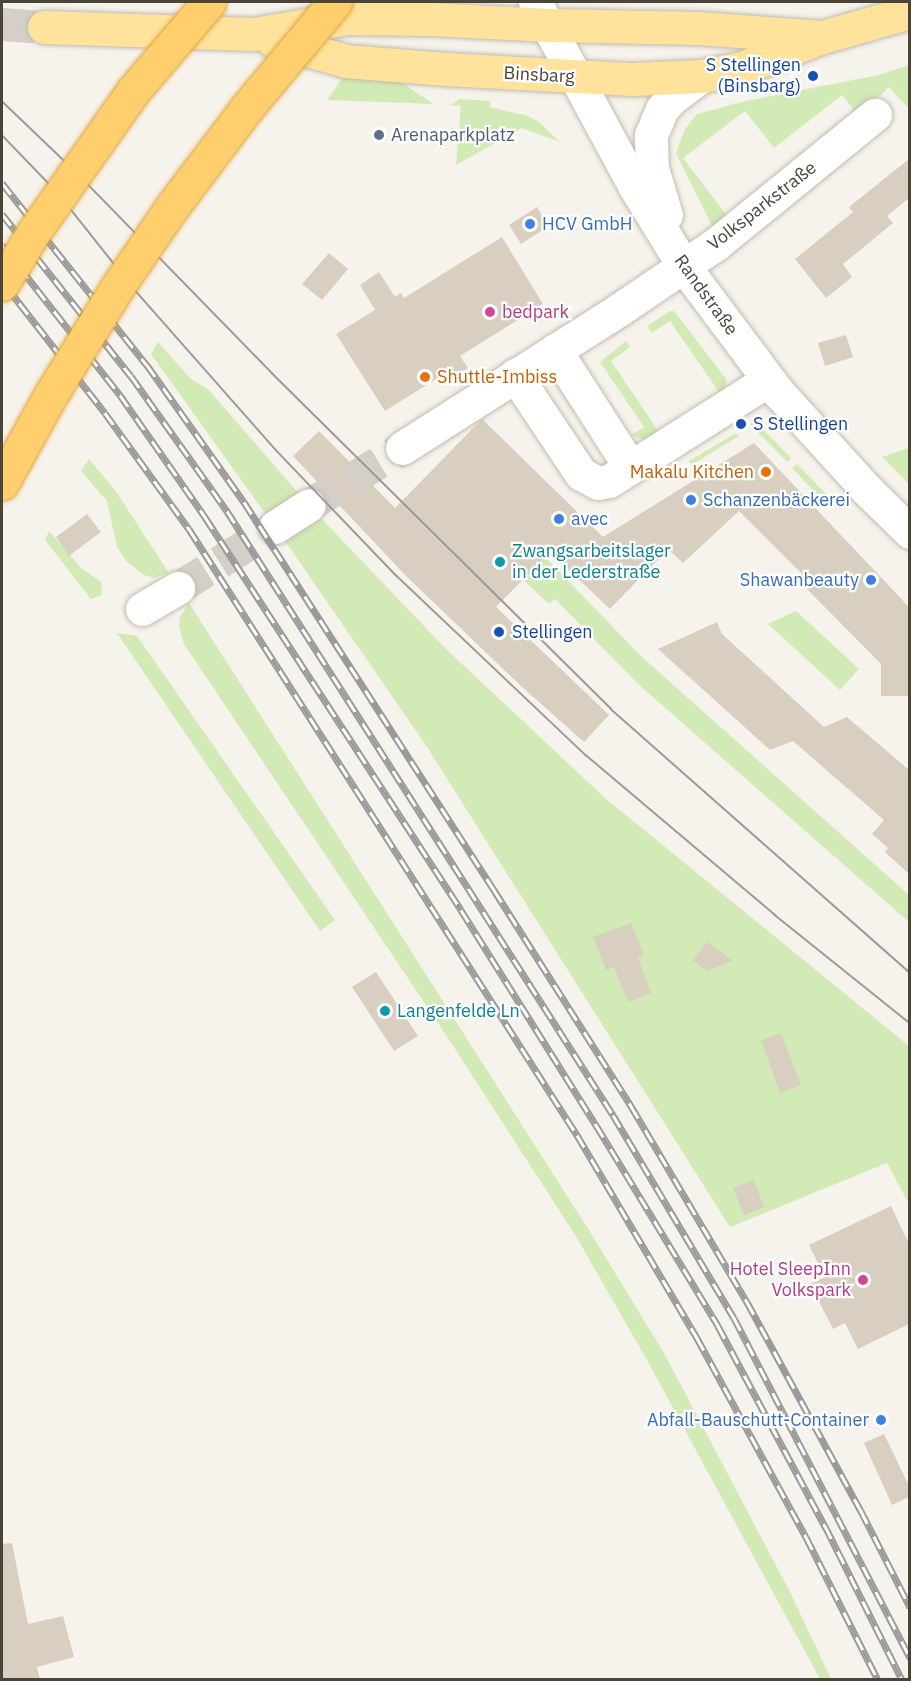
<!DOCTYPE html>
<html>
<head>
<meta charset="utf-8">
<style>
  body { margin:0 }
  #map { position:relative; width:911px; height:1681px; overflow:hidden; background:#f6f3ec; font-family:"IBM Plex Sans",sans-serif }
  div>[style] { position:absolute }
  .green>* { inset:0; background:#d2eab5 }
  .building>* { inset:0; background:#d8cfc1 }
  .minor-tunnel>* { height:33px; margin-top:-16.5px; transform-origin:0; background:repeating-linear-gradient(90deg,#d4d0c8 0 33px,transparent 0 49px) }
  .major-tunnel>* { height:33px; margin-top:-16.5px; transform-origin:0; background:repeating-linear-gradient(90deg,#d4d0c8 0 33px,transparent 0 49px) }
  .roads { filter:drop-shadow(0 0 2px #c2bbae) drop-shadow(0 0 2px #c2bbae) }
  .minor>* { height:33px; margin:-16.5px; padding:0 16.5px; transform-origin:16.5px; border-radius:16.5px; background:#fff }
  .major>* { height:33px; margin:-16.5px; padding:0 16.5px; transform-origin:16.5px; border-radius:16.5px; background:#ffe39c }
  .tram>* { height:1.5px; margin:-0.75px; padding:0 0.75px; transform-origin:0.75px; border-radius:0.75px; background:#9a9a9a }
  .rail>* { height:7px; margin-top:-3.5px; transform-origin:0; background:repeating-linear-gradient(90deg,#fff 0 14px,#9a9a9a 0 28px); box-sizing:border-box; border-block:2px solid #9a9a9a }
  .bridges { filter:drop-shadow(0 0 2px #e0a43c) drop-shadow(0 0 2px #e0a43c) }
  .highway-bridge>* { height:33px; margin:-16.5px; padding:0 16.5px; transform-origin:16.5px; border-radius:16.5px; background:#ffcf6e }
  .dots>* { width:16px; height:16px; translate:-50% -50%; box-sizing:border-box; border:3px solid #fff; border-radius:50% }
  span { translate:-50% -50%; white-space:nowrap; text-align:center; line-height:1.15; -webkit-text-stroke:4.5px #fff; paint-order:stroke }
  .transit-label { font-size:18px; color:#164399 }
  .right { translate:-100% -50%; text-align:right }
  .left { translate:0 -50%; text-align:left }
  .street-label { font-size:18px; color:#4b4439 }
  .service-label { font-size:18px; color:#4e5e75 }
  .shop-label { font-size:18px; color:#366cbe }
  .hotel-label { font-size:18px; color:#b23c85 }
  .food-label { font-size:18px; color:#c56008 }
  .culture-label { font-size:18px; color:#0d838f }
  .frame { position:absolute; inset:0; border:3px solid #4b4439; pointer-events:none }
</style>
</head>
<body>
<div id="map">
  <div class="green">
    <div style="clip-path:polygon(909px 65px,909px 109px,889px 87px,859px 116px,842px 95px,774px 148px,745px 111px,683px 158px,728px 217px,714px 230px,676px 153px,685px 129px,697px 114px,746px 101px,879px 75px)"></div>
    <div style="clip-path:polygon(343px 77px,399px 81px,434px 104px,327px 100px)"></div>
    <div style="clip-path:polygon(460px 99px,490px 101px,490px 107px,528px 116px,539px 122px,560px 142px,522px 128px,456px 165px,461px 106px,450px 105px)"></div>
    <div style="clip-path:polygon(670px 311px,674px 311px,727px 380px,724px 390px,719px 392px,670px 321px,652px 333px,648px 328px,649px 325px)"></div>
    <div style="clip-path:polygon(626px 341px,630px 347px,611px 361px,659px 432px,647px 441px,631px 435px,644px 427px,600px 362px)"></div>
    <div style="clip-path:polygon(158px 342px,191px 379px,208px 389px,300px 495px,267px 516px,151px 354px)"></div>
    <div style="clip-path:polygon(755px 421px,791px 458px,787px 462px,750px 424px)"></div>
    <div style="clip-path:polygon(736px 433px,739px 436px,693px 464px,690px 463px,689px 461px)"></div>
    <div style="clip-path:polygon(909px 448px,910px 448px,909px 484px,882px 457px)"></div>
    <div style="clip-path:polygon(89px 459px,115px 490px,169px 573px,154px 578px,144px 575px,126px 561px,117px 547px,107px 501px,81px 471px)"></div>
    <div style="clip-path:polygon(797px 464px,834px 502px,832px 504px,825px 497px,822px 500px,792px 468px)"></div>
    <div style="clip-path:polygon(318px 515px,446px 649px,605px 798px,909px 1046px,909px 1204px,887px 1163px,730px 1227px,427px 747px,283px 538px)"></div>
    <div style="clip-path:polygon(49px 531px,81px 568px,101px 582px,102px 595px,91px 599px,45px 540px)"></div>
    <div style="clip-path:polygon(545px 557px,642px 657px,909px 895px,909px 922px,638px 684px,555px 599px,549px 604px,523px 580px)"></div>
    <div style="clip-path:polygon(189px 603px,587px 1227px,664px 1353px,791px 1594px,831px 1679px,820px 1679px,648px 1362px,577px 1238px,448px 1038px,184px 644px,179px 627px,180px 617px)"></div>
    <div style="clip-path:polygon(796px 611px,859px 669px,840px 690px,768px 624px)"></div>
    <div style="clip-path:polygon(117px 633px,137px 636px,335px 920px,320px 931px)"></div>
  </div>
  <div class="building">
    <div style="clip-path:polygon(909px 159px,909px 198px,887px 216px,893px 223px,843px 264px,852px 277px,826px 298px,795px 259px,853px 212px,849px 207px)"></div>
    <div style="clip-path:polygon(537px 207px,549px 226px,521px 244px,509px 225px)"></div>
    <div style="clip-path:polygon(502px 237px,543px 304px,460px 356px,468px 368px,445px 382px,441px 376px,385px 411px,336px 334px,375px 310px,360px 285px,379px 272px,395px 297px,401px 293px,404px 298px)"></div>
    <div style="clip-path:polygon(329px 253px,348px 269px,322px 300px,302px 284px)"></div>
    <div style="clip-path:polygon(846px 335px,853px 357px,825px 366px,818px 343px)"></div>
    <div style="clip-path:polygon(482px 419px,603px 537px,754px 443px,909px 607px,909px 696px,881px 696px,881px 664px,802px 584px,809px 581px,739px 511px,683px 563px,668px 549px,610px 609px,550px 552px,496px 607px,609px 715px,584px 742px,521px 686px,406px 576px,293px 456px,319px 431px,395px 508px)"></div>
    <div style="clip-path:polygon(87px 514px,101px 532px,69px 556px,56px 537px)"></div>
    <div style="clip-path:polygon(717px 622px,722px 634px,824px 727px,847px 717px,909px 770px,909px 874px,885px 852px,888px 848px,872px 834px,884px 820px,793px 741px,770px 750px,658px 649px)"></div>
    <div style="clip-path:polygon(631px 923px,644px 955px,638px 958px,651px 993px,628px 1002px,614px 967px,606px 970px,593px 937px)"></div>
    <div style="clip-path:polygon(707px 942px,733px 961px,707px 971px,693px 960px)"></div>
    <div style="clip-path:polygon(376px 972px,418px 1036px,394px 1051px,352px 987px)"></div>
    <div style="clip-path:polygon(781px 1033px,801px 1085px,780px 1093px,761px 1040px)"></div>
    <div style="clip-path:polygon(754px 1180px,764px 1207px,744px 1215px,733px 1188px)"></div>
    <div style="clip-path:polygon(891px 1206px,909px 1244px,909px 1324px,858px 1349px,845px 1323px,833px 1329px,810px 1284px,825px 1277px,809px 1245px)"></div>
    <div style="clip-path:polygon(884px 1434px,909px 1486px,909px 1497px,892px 1505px,864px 1443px)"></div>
    <div style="clip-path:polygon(12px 1543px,28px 1624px,63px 1616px,74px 1657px,37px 1667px,40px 1680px,2px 1680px,2px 1544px)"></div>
  </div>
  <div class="minor-tunnel">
    <div style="left:309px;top:505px;width:109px;rotate:-31.5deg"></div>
    <div style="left:178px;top:588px;width:115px;rotate:-32.2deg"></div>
  </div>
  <div class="major-tunnel">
    <div style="left:2px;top:24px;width:42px;rotate:4.1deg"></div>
  </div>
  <div class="roads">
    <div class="minor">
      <div style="left:535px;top:2px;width:210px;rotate:61.6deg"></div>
      <div style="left:635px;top:187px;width:92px;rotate:58.4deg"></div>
      <div style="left:683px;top:265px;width:159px;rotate:53.2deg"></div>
      <div style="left:778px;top:392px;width:134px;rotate:47.7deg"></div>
      <div style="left:868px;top:491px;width:59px;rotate:44.3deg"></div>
      <div style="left:666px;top:215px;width:49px;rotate:-106.6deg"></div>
      <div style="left:652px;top:168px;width:33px;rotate:-92deg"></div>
      <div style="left:651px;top:135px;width:28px;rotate:-67deg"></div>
      <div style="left:662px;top:109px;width:15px;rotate:-48deg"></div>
      <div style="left:672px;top:98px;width:36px;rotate:-37deg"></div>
      <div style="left:555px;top:350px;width:139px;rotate:57.3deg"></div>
      <div style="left:515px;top:375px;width:119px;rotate:56.3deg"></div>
      <div style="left:581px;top:474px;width:19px;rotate:28deg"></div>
      <div style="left:598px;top:483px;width:11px;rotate:-10deg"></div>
      <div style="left:609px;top:481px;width:188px;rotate:-32.4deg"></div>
      <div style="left:402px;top:448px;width:259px;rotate:-32.5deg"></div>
      <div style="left:620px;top:309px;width:116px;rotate:-34.1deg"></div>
      <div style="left:716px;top:244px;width:205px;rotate:-39.1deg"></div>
      <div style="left:275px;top:527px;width:40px;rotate:-32.9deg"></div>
      <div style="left:142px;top:609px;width:42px;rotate:-30.3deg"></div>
    </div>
    <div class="major">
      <div style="left:44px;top:27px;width:209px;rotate:1.9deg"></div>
      <div style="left:253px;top:34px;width:96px;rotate:-9.6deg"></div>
      <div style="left:348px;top:18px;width:83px;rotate:0.7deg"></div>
      <div style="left:431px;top:19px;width:117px;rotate:2.9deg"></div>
      <div style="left:548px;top:25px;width:151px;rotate:1.1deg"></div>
      <div style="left:699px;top:28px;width:123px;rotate:4.2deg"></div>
      <div style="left:272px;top:40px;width:77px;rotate:15.8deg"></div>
      <div style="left:346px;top:61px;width:100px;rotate:4.6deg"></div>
      <div style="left:446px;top:69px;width:187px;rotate:3.1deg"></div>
      <div style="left:633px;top:79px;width:68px;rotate:-2.5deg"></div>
      <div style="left:701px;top:76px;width:42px;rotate:-11deg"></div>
      <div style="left:742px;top:68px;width:86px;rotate:-21.2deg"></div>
      <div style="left:822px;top:37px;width:91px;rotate:-15.9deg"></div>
    </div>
  </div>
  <div class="tram">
    <div style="left:2px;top:101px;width:103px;rotate:43.8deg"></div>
    <div style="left:76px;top:172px;width:281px;rotate:45.7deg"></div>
    <div style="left:272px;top:373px;width:477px;rotate:44.7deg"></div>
    <div style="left:611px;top:709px;width:399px;rotate:41.4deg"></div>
    <div style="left:2px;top:135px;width:81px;rotate:46deg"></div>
    <div style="left:58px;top:193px;width:124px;rotate:51.6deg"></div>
    <div style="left:135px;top:290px;width:213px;rotate:48.6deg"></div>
    <div style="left:276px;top:450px;width:173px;rotate:46.2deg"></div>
    <div style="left:396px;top:575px;width:262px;rotate:43.5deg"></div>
    <div style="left:586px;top:755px;width:248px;rotate:40.2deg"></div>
    <div style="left:775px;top:915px;width:173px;rotate:38.7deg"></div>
  </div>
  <div class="rail">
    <div style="left:2px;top:183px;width:233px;rotate:51.5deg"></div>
    <div style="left:147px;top:365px;width:168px;rotate:54.7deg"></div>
    <div style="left:244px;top:502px;width:462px;rotate:57.2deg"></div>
    <div style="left:494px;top:890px;width:256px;rotate:57.6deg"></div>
    <div style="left:631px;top:1106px;width:228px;rotate:59.4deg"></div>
    <div style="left:747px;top:1302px;width:238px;rotate:61.4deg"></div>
    <div style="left:861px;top:1511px;width:108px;rotate:63deg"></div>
    <div style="left:2px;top:214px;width:207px;rotate:51.5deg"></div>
    <div style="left:131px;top:376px;width:166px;rotate:54.6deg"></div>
    <div style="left:227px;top:511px;width:717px;rotate:57.42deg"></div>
    <div style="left:613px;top:1115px;width:236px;rotate:59.2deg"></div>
    <div style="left:734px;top:1318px;width:383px;rotate:62.6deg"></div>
    <div style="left:2px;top:245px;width:191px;rotate:51.8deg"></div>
    <div style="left:120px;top:395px;width:149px;rotate:55.1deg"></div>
    <div style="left:205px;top:517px;width:469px;rotate:56.9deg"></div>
    <div style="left:461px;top:910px;width:254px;rotate:57.9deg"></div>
    <div style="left:596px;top:1125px;width:235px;rotate:58.7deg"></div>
    <div style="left:718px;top:1326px;width:227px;rotate:61.9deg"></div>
    <div style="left:825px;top:1526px;width:172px;rotate:63.4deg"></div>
    <div style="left:2px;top:281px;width:167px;rotate:52deg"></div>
    <div style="left:105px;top:413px;width:143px;rotate:54.1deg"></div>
    <div style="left:189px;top:529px;width:720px;rotate:57.37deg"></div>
    <div style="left:577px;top:1135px;width:236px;rotate:59.4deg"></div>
    <div style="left:697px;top:1338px;width:227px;rotate:61.3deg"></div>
    <div style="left:806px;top:1537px;width:160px;rotate:63.3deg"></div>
  </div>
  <div class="bridges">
    <div class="highway-bridge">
      <div style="left:2px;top:284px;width:60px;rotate:-58.7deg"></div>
      <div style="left:33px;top:233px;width:174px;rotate:-54.8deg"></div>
      <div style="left:133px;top:91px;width:117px;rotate:-49.5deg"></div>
      <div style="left:2px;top:483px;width:99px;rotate:-61.1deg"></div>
      <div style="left:50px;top:396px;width:126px;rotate:-58.3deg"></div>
      <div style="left:116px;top:289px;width:99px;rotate:-55.7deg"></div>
      <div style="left:172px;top:207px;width:121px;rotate:-53deg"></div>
      <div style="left:245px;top:110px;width:141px;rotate:-50.2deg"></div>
    </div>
  </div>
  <div class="dots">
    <div style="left:813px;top:76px;background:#1a4fb4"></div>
    <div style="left:379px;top:135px;background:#5c6f8a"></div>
    <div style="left:530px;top:224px;background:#3f7fe0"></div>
    <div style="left:490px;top:312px;background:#d1479c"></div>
    <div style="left:425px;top:377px;background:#e8710a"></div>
    <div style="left:741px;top:424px;background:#1a4fb4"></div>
    <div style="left:766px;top:472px;background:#e8710a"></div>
    <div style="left:691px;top:500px;background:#3f7fe0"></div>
    <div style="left:559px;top:519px;background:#3f7fe0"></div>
    <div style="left:500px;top:562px;background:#0f9aa8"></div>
    <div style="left:871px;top:580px;background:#3f7fe0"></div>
    <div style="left:499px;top:632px;background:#1a4fb4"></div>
    <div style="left:385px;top:1011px;background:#0f9aa8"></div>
    <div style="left:863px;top:1280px;background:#d1479c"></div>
    <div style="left:881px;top:1420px;background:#3f7fe0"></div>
  </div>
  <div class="transit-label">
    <span class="right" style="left:801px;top:76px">S Stellingen<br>(Binsbarg)</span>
    <span class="left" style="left:753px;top:424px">S Stellingen</span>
    <span class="left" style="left:512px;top:632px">Stellingen</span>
  </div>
  <div class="street-label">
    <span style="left:539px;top:75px;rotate:3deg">Binsbarg</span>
    <span style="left:762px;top:206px;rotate:-38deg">Volksparkstraße</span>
    <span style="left:706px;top:295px;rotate:54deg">Randstraße</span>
  </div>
  <div class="service-label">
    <span class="left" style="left:391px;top:135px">Arenaparkplatz</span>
  </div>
  <div class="shop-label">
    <span class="left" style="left:542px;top:224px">HCV GmbH</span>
    <span class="left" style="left:703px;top:500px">Schanzenbäckerei</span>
    <span class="left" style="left:571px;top:519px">avec</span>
    <span class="right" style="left:859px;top:580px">Shawanbeauty</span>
    <span class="right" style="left:869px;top:1420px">Abfall-Bauschutt-Container</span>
  </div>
  <div class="hotel-label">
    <span class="left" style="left:502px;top:312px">bedpark</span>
    <span class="right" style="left:851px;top:1280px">Hotel SleepInn<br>Volkspark</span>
  </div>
  <div class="food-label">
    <span class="left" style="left:437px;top:377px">Shuttle-Imbiss</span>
    <span class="right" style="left:754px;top:472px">Makalu Kitchen</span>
  </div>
  <div class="culture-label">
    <span class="left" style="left:512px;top:562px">Zwangsarbeitslager<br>in der Lederstraße</span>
    <span class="left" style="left:397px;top:1011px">Langenfelde Ln</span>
  </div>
  <div class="frame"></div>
</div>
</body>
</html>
